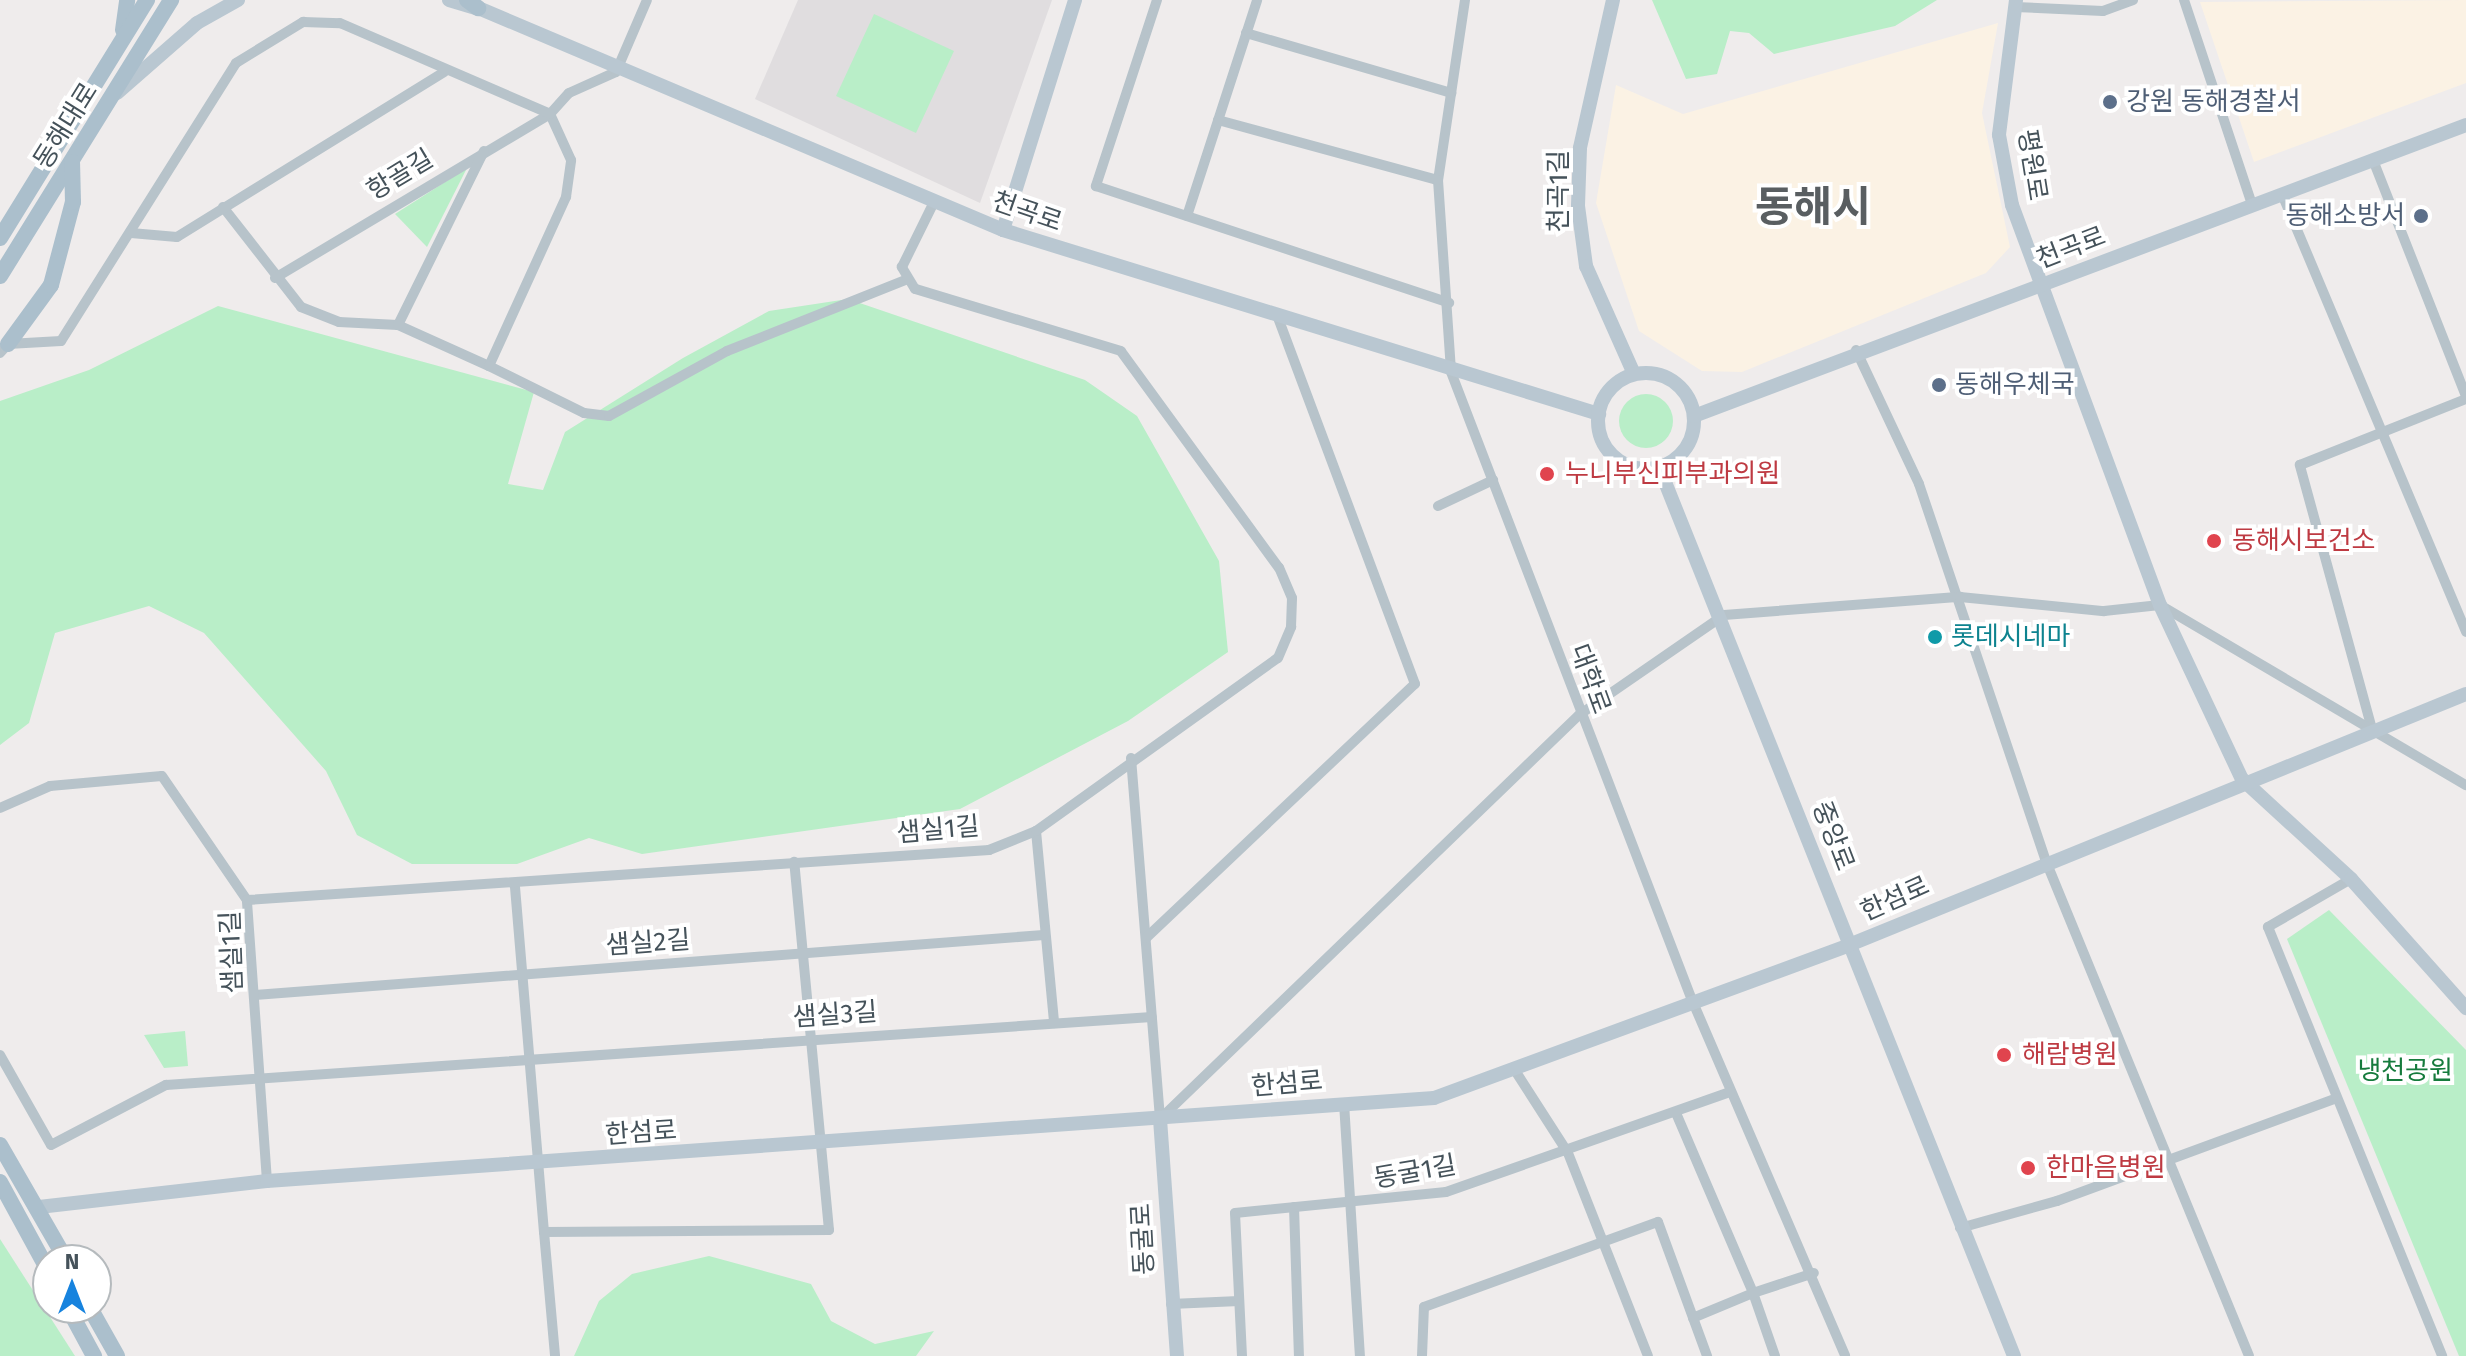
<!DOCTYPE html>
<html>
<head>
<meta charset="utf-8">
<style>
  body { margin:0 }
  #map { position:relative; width:2466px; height:1356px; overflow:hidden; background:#efecec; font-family:"Fira Sans","Noto Sans KR",sans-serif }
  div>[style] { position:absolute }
  .commercial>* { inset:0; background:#fbf2e4 }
  .education>* { inset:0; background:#e0dddf }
  .green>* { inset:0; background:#b9eec8 }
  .round { border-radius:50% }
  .street>* { height:10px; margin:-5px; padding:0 5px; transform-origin:5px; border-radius:5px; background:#b7c3ca }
  .secondary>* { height:14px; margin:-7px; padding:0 7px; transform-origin:7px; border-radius:7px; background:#b9c7d1 }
  .secondary>.ring { margin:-7px; padding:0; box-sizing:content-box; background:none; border:14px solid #b9c7d1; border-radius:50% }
  .primary>* { height:16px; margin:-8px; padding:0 8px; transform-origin:8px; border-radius:8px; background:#abbfcc }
  .dots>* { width:22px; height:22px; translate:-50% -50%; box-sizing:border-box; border:4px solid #fff; border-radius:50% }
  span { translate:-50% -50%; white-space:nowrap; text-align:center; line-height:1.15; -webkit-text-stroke:8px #fff; paint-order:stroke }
  .service-label { font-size:26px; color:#4e5e75 }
  .left { translate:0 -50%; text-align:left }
  .right { translate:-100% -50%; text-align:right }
  .street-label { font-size:26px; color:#45525a }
  .health-label { font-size:26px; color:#be3a42 }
  .culture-label { font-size:26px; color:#0d838f }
  .park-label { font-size:26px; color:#167b3d }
  .town-label { font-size:42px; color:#595e61; font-weight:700 }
  .north { position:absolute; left:32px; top:1244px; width:80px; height:80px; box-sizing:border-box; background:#fff; border:2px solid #b5babd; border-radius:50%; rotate:0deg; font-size:22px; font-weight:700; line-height:32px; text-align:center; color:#45525a }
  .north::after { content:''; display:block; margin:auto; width:28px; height:36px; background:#1783de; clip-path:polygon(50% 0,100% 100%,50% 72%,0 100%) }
</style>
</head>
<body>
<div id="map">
  <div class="commercial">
    <div style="clip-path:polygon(2466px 0,2466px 83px,2254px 162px,2200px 2px)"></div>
    <div style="clip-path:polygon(1998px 23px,1982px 113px,2010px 247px,1986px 273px,1742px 372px,1702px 371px,1639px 331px,1596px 203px,1616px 85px,1683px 114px)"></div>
  </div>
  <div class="education">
    <div style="clip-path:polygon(798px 0,1052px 0,980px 203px,755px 99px)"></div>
  </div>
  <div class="green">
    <div style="clip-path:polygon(1652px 0,1937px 0,1895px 26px,1774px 54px,1749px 33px,1730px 31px,1717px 74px,1686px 79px)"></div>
    <div style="clip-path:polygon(874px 14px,954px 51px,916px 133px,836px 96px)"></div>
    <div style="clip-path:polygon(467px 168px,427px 247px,395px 214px)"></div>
    <div style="clip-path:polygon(848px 299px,1085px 380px,1137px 416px,1219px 561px,1228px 652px,1128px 721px,960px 809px,642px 854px,589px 838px,517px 864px,412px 864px,357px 835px,326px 771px,204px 633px,149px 606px,55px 633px,29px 723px,0 745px,0 401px,89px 370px,218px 306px,534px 392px,508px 484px,543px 490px,565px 432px,683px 358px,769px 311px)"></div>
    <div class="round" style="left:1619px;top:394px;width:54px;height:54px"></div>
    <div style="clip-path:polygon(2329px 910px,2466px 1050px,2466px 1356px,2459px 1356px,2287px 939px)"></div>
    <div style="clip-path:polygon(185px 1031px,188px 1066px,164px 1068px,144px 1035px)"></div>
    <div style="clip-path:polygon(0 1239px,75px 1356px,0 1356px)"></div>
    <div style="clip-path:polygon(709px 1256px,811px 1284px,831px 1321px,875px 1344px,934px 1331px,916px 1356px,574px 1356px,599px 1301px,632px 1274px)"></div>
  </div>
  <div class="street">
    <div style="left:1157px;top:0;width:196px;rotate:108.2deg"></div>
    <div style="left:1096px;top:186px;width:372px;rotate:18.3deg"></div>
    <div style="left:1465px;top:0;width:182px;rotate:98.5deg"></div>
    <div style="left:1438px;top:180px;width:192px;rotate:86.1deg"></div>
    <div style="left:1451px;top:372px;width:673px;rotate:69.01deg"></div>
    <div style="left:1692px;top:1000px;width:387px;rotate:66.7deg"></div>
    <div style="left:2184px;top:0;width:216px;rotate:71.6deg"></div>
    <div style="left:2015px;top:7px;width:88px;rotate:2.6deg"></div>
    <div style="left:2103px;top:11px;width:32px;rotate:-20deg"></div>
    <div style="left:1246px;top:33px;width:214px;rotate:16.3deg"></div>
    <div style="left:1218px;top:120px;width:228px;rotate:15.3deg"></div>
    <div style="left:2373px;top:160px;width:254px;rotate:68.5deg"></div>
    <div style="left:2282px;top:194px;width:475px;rotate:67.2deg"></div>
    <div style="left:223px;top:207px;width:127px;rotate:52deg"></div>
    <div style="left:301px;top:307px;width:41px;rotate:21.5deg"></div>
    <div style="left:339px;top:322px;width:59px;rotate:2.9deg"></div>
    <div style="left:398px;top:325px;width:100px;rotate:24.3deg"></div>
    <div style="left:489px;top:366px;width:186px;rotate:-65.5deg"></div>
    <div style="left:566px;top:197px;width:37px;rotate:-82deg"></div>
    <div style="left:571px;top:160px;width:51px;rotate:-114.5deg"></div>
    <div style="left:550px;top:114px;width:28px;rotate:-48deg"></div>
    <div style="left:569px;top:93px;width:51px;rotate:-24.1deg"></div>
    <div style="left:616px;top:72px;width:78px;rotate:-66.7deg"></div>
    <div style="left:1187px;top:216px;width:227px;rotate:-72deg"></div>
    <div style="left:131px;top:233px;width:46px;rotate:5deg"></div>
    <div style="left:177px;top:237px;width:314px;rotate:-31.7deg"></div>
    <div style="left:275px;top:278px;width:320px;rotate:-30.8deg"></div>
    <div style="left:398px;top:325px;width:194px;rotate:-63.7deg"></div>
    <div style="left:1856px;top:350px;width:148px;rotate:64.8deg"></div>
    <div style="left:1919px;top:484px;width:396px;rotate:71.4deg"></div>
    <div style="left:2045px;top:859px;width:537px;rotate:67.68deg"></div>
    <div style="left:0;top:353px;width:12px;rotate:-48deg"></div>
    <div style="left:8px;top:344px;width:53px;rotate:-3.2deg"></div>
    <div style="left:61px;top:341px;width:328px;rotate:-57.8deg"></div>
    <div style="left:236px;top:63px;width:79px;rotate:-31.5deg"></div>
    <div style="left:303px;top:22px;width:37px;rotate:2deg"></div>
    <div style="left:340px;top:23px;width:229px;rotate:23.4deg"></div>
    <div style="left:489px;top:366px;width:106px;rotate:26.3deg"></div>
    <div style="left:584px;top:413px;width:25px;rotate:7deg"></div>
    <div style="left:609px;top:416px;width:135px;rotate:-28.8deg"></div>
    <div style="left:727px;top:351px;width:195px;rotate:-21.7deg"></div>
    <div style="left:1438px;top:506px;width:61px;rotate:-25.3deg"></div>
    <div style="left:2372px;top:729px;width:274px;rotate:-105.3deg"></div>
    <div style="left:2300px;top:465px;width:179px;rotate:-21.7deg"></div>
    <div style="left:1131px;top:758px;width:362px;rotate:85.4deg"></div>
    <div style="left:0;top:808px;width:55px;rotate:-23.7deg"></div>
    <div style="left:50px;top:786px;width:112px;rotate:-5.1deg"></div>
    <div style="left:162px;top:776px;width:150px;rotate:55.6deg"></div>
    <div style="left:1036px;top:831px;width:193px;rotate:84.6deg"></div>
    <div style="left:2351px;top:879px;width:96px;rotate:150deg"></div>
    <div style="left:2268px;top:927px;width:463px;rotate:67.9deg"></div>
    <div style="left:515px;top:887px;width:346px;rotate:85.2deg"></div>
    <div style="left:544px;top:1232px;width:285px;rotate:-0.4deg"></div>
    <div style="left:829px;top:1230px;width:370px;rotate:-95.4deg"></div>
    <div style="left:1146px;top:938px;width:370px;rotate:-43.4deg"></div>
    <div style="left:1415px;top:684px;width:389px;rotate:-110.5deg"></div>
    <div style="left:255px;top:995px;width:791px;rotate:-4.35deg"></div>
    <div style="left:0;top:1055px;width:103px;rotate:60.5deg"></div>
    <div style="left:51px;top:1145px;width:130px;rotate:-27.6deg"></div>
    <div style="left:166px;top:1085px;width:988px;rotate:-3.95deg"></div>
    <div style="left:1516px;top:1072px;width:96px;rotate:57.3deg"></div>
    <div style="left:1568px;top:1153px;width:218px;rotate:68.5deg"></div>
    <div style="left:1344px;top:1103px;width:254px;rotate:86.4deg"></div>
    <div style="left:1676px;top:1113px;width:196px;rotate:66.8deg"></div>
    <div style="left:1753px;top:1293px;width:65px;rotate:157.4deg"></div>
    <div style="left:1160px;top:1119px;width:582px;rotate:-43.96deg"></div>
    <div style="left:1579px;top:715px;width:176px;rotate:-34.6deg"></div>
    <div style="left:1724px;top:615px;width:237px;rotate:-4.4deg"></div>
    <div style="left:1960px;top:597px;width:145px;rotate:5.6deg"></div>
    <div style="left:2104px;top:611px;width:56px;rotate:-6.1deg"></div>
    <div style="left:2160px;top:605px;width:355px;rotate:30.5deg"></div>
    <div style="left:267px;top:1181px;width:282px;rotate:-94.1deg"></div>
    <div style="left:247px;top:900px;width:744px;rotate:-3.86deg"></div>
    <div style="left:989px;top:850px;width:51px;rotate:-22deg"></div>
    <div style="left:1036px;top:831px;width:297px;rotate:-35.6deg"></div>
    <div style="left:1278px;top:658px;width:34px;rotate:-67deg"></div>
    <div style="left:1291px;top:627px;width:29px;rotate:-88deg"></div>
    <div style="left:1292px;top:598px;width:33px;rotate:-113deg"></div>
    <div style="left:1279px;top:568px;width:268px;rotate:-126.1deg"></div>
    <div style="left:1121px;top:351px;width:215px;rotate:-163.2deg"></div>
    <div style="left:915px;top:289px;width:26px;rotate:-121deg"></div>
    <div style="left:902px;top:267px;width:70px;rotate:-63.8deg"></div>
    <div style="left:1294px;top:1207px;width:149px;rotate:88.1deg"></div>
    <div style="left:1960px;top:1228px;width:101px;rotate:-15.6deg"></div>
    <div style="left:2057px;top:1201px;width:298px;rotate:-20.2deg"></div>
    <div style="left:544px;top:1232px;width:124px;rotate:84.9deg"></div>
    <div style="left:1171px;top:1304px;width:68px;rotate:-2.5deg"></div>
    <div style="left:1242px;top:1356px;width:143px;rotate:-92.8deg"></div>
    <div style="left:1235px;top:1213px;width:212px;rotate:-5.7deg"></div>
    <div style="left:1446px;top:1192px;width:301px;rotate:-19.4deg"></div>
    <div style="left:1422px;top:1356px;width:49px;rotate:-87.7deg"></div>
    <div style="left:1424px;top:1307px;width:249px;rotate:-20deg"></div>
    <div style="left:1658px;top:1222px;width:143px;rotate:69.9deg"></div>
    <div style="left:1775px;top:1356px;width:67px;rotate:-109.2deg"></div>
    <div style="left:1753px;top:1293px;width:64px;rotate:-18.2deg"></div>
  </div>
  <div class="secondary">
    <div style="left:449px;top:0;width:27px;rotate:17deg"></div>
    <div style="left:1613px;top:0;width:152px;rotate:102.6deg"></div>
    <div style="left:1580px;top:148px;width:58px;rotate:92deg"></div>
    <div style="left:1578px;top:206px;width:61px;rotate:82.4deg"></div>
    <div style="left:1586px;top:266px;width:118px;rotate:66deg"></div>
    <div style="left:2016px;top:0;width:136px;rotate:97.2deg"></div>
    <div style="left:1999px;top:135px;width:71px;rotate:79.5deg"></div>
    <div style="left:2012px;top:205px;width:427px;rotate:69.7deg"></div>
    <div style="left:2160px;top:605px;width:192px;rotate:64.8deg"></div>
    <div style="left:2242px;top:779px;width:148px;rotate:42.5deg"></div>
    <div style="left:2351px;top:879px;width:173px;rotate:48.3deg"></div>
    <div style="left:469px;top:4px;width:580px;rotate:22.94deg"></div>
    <div style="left:1003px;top:230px;width:624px;rotate:17.16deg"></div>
    <div style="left:117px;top:93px;width:106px;rotate:-41.2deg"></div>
    <div style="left:197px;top:23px;width:47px;rotate:-29.3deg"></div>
    <div style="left:1003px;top:230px;width:241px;rotate:-72.6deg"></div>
    <div class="ring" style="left:1598px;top:373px;width:82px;height:82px"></div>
    <div style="left:1694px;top:416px;width:825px;rotate:-20.65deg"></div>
    <div style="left:1659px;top:467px;width:957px;rotate:68.23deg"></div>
    <div style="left:1160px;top:1119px;width:238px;rotate:85.9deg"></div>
    <div style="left:39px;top:1207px;width:229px;rotate:-6.5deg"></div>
    <div style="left:267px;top:1181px;width:1170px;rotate:-4.07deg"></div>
    <div style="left:1434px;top:1098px;width:442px;rotate:-20.2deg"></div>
    <div style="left:1849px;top:945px;width:666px;rotate:-22.14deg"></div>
  </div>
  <div class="primary">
    <div style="left:467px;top:0;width:14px;rotate:36deg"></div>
    <div style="left:123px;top:30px;width:30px;rotate:-82deg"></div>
    <div style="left:0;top:238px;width:280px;rotate:-58.3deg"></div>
    <div style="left:0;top:276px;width:325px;rotate:-58.2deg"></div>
    <div style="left:8px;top:344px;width:73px;rotate:-53.9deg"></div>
    <div style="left:51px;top:285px;width:86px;rotate:-75.2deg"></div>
    <div style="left:73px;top:202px;width:40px;rotate:-91.4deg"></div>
    <div style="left:0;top:1145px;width:133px;rotate:60.1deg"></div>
    <div style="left:0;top:1182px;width:100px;rotate:61.4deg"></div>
    <div style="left:68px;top:1308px;width:55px;rotate:61.6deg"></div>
    <div style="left:90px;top:1308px;width:55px;rotate:60.6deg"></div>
  </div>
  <div class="dots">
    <div style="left:2110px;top:102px;background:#5c6f8a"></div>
    <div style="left:2421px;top:216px;background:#5c6f8a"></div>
    <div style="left:1939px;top:385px;background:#5c6f8a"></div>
    <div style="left:1547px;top:474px;background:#e0444e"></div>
    <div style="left:2214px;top:541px;background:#e0444e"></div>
    <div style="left:1935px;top:637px;background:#0f9aa8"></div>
    <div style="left:2004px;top:1055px;background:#e0444e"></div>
    <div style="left:2028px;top:1168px;background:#e0444e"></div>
  </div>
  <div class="service-label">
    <span class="left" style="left:2126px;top:102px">강원 동해경찰서</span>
    <span class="right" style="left:2405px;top:216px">동해소방서</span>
    <span class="left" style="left:1955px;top:385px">동해우체국</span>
  </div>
  <div class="street-label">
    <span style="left:66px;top:126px;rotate:-58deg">동해대로</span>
    <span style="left:2032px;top:165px;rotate:81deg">평원로</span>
    <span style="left:400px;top:175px;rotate:-31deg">항골길</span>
    <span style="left:1559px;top:191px;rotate:-90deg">천곡1길</span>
    <span style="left:1027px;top:212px;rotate:19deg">천곡로</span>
    <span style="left:2071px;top:248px;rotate:-21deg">천곡로</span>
    <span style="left:1590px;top:679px;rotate:70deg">대학로</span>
    <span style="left:938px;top:830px;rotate:-5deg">샘실1길</span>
    <span style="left:1833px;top:836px;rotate:69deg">중앙로</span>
    <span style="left:1895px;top:899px;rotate:-24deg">한섬로</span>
    <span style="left:648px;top:943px;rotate:-4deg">샘실2길</span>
    <span style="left:232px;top:952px;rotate:-92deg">샘실1길</span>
    <span style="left:835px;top:1015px;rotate:-4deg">샘실3길</span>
    <span style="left:1287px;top:1084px;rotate:-5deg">한섬로</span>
    <span style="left:641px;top:1133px;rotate:-4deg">한섬로</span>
    <span style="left:1415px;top:1172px;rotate:-10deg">동굴1길</span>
    <span style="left:1143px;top:1239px;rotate:-93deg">동굴로</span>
  </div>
  <div class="health-label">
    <span class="left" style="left:1565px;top:474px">누니부신피부과의원</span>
    <span class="left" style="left:2232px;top:541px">동해시보건소</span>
    <span class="left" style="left:2022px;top:1055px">해람병원</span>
    <span class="left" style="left:2046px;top:1168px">한마음병원</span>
  </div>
  <div class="culture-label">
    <span class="left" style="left:1951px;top:637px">롯데시네마</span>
  </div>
  <div class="park-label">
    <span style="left:2405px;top:1071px">냉천공원</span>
  </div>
  <div class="town-label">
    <span style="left:1813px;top:207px">동해시</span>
  </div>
  <div class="north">N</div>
</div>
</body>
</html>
